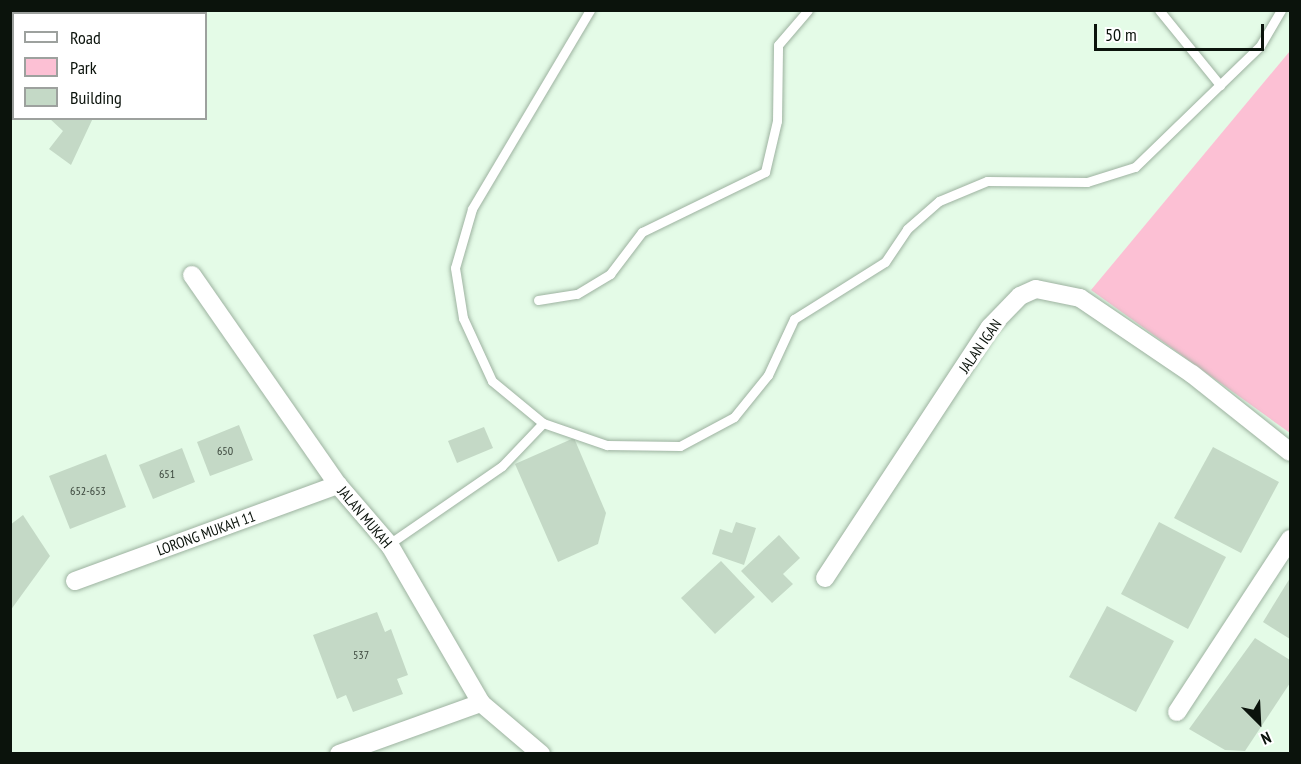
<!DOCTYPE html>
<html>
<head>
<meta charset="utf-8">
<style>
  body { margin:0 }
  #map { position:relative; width:1301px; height:764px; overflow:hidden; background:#e4fbe7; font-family:"PT Sans Narrow",sans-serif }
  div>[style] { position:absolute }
  .green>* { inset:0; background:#fcc0d4 }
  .building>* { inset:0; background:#c4d9c6 }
  .roads { filter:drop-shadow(0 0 2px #9db2a0) drop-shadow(0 0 2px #9db2a0) }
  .lane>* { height:9px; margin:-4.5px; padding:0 4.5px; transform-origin:4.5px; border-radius:4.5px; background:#fff }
  .street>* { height:18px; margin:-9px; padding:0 9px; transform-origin:9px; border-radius:9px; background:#fff }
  span { translate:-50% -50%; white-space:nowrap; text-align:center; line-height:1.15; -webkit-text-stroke:6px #fff; paint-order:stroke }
  .number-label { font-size:12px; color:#39443a }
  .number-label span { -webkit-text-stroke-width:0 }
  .street-label { font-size:15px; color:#0b130c }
  .frame { position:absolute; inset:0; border:12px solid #0b130c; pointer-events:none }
  .legend { position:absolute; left:12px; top:12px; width:195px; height:108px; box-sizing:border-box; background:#fff; border:2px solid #9da19e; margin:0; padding:8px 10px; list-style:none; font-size:18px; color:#0b130c }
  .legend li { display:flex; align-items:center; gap:12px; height:30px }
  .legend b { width:30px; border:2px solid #9da19e }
  .north { position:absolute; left:1229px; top:692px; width:60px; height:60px; -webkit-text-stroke:4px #fff; paint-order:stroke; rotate:156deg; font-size:16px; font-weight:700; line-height:24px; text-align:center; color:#0b130c }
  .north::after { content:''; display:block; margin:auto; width:21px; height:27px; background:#0b130c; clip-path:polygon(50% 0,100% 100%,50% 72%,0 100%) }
  .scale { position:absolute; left:1094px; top:24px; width:170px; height:27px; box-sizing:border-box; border:3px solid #0b130c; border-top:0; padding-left:8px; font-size:18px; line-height:21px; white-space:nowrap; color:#0b130c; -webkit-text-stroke:4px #fff; paint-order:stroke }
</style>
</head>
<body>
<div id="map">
  <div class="green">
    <div style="clip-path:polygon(1290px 51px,1290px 433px,1091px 290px)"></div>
  </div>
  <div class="building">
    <div style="clip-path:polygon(113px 10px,140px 10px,111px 14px)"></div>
    <div style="clip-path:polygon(49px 118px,93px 118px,71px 165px,49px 149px,63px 131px)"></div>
    <div style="clip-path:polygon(239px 425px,253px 460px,210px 476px,197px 442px)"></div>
    <div style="clip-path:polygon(484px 427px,493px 448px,457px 463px,448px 441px)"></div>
    <div style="clip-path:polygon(574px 438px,606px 513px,598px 544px,558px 562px,515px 464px)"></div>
    <div style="clip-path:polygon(1213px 447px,1279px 482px,1241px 553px,1174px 518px)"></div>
    <div style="clip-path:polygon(182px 448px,195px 482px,153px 499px,139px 465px)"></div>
    <div style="clip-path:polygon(106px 454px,126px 507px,70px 529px,49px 476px)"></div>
    <div style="clip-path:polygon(23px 515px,50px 556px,10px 611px,10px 525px)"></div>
    <div style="clip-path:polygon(736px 522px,756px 528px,744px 565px,712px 554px,720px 529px,732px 533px)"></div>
    <div style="clip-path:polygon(1159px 522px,1226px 557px,1188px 629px,1121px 594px)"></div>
    <div style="clip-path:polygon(779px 535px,800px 558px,783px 574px,793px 584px,772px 603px,741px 571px)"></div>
    <div style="clip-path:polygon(721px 561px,755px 597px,715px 634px,681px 598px)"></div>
    <div style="clip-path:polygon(1290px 578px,1290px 639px,1263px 622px)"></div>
    <div style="clip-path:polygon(1107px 606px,1174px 641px,1136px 712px,1069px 677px)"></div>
    <div style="clip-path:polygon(377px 612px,385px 632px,391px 629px,408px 675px,397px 679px,403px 694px,353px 712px,346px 695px,337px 699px,313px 635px)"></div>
    <div style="clip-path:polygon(1255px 638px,1290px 660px,1290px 683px,1245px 751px,1225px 750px,1189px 729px)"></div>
  </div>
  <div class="roads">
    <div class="lane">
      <div style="left:590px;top:10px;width:231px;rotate:120.7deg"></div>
      <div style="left:472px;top:209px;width:61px;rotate:106.1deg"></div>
      <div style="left:455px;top:268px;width:51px;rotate:80.9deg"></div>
      <div style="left:463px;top:318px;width:69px;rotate:65.3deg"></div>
      <div style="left:492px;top:381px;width:66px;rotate:39.5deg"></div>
      <div style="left:543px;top:423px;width:68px;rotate:19deg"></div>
      <div style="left:607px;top:445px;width:73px;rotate:0.8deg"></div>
      <div style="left:680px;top:446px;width:61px;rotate:-28.2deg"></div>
      <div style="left:734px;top:417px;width:54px;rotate:-51deg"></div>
      <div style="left:768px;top:375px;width:62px;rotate:-65.1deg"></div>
      <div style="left:794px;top:319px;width:107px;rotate:-32.1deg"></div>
      <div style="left:885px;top:262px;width:40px;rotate:-56deg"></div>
      <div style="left:907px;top:229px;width:43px;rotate:-41.2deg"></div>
      <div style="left:939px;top:201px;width:52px;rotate:-22.6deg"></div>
      <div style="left:987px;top:181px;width:100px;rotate:0.6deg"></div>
      <div style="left:1087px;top:182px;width:50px;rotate:-17.4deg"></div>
      <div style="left:1135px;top:167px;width:174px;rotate:-44.1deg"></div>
      <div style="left:1260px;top:46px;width:42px;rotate:-59.7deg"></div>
      <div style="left:1159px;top:10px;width:97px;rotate:50.9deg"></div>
      <div style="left:538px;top:300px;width:39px;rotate:-9deg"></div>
      <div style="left:577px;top:294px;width:39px;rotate:-31deg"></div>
      <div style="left:610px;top:274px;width:53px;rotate:-52.7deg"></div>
      <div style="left:642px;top:232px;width:137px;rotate:-26deg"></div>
      <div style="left:765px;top:172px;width:52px;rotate:-76.8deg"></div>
      <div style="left:777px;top:121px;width:76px;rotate:-89.2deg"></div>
      <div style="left:778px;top:45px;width:46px;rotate:-49.4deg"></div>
      <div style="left:389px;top:544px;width:137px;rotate:-34.6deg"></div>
      <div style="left:502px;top:466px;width:59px;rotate:-46.4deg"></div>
    </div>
    <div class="street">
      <div style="left:192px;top:275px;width:256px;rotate:55.2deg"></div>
      <div style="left:338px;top:485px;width:78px;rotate:49.2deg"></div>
      <div style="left:389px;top:544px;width:184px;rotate:59.9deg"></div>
      <div style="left:481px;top:703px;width:79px;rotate:40.4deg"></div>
      <div style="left:825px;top:578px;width:300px;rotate:-56.7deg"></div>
      <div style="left:990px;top:327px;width:43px;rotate:-45.9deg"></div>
      <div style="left:1020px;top:296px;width:17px;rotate:-24deg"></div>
      <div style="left:1036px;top:289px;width:45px;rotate:11.6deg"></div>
      <div style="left:1080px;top:298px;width:135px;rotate:34.2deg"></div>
      <div style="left:1192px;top:374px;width:125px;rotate:38.5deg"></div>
      <div style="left:75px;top:581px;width:280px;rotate:-20.1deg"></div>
      <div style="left:1177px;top:712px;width:207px;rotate:-56.8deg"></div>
      <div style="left:339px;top:754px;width:151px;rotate:-19.8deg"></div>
    </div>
  </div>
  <div class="number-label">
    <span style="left:225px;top:451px">650</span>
    <span style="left:167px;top:474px">651</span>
    <span style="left:88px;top:491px">652-653</span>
    <span style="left:361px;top:655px">537</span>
  </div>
  <div class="street-label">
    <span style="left:980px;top:346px;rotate:-55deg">JALAN IGAN</span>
    <span style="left:365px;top:517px;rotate:50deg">JALAN MUKAH</span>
    <span style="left:206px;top:533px;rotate:-20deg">LORONG MUKAH 11</span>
  </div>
  <div class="frame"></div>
  <ul class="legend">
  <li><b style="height:8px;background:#fff"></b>Road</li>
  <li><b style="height:16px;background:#fcc0d4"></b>Park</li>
  <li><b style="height:16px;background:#c4d9c6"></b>Building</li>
  </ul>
  <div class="north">N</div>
  <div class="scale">50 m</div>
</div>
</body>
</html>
